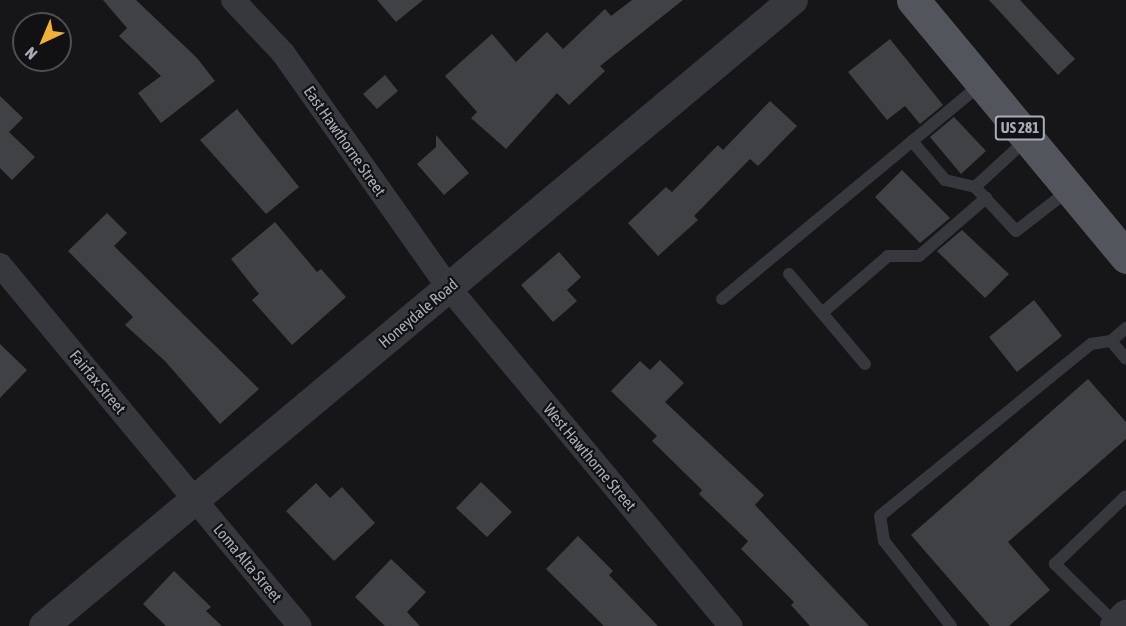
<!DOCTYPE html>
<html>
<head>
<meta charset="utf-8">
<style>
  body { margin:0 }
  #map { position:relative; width:1126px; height:626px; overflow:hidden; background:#161618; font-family:"Asap Condensed",sans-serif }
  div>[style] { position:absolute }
  .building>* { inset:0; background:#404145 }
  .service>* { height:12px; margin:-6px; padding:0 6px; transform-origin:6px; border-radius:6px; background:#37383d }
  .minor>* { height:24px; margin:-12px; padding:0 12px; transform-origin:12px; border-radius:12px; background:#37383d }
  .tertiary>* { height:30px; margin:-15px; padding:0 15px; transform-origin:15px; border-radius:15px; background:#37383d }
  .primary>* { height:33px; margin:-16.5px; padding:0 16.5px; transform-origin:16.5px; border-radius:16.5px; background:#53555c }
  span { translate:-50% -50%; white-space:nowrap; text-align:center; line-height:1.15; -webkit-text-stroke:4.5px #111113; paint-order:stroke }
  .shield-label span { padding:2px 4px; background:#111113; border:2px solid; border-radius:4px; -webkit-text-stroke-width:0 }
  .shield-label { font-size:15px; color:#a8adb8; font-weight:700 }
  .street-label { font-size:16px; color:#a8adb8 }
  .north { position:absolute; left:12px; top:12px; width:60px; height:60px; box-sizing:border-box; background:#111113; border:2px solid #4d4f55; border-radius:50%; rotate:224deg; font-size:16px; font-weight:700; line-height:24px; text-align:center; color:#a8adb8 }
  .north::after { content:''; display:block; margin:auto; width:21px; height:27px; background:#f2b134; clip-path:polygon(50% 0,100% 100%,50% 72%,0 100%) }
</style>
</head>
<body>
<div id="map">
  <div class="building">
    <div style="clip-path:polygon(103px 0,136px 0,197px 58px,215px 81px,161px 123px,138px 93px,161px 76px,119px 36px,127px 28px)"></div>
    <div style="clip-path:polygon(377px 0,423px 0,396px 22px)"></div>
    <div style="clip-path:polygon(632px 0,683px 0,600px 66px,605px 71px,569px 105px,557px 93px,506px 149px,471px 118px,477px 112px,445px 76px,492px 34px,516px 62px,547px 32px,563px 49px,605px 9px,611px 16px)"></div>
    <div style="clip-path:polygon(989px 0,1020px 0,1075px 59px,1058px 75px)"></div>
    <div style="clip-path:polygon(890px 39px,943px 105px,920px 124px,905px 106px,887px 120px,848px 72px)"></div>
    <div style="clip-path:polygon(385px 75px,398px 91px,377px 109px,363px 94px)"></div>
    <div style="clip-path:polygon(0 96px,23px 118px,9px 132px,35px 157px,12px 180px,0 168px)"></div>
    <div style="clip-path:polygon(770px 101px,797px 126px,758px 166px,750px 159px,694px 216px,698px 220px,658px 256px,628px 223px,666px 187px,672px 192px,718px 145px,723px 150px)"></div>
    <div style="clip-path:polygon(237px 109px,299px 187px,266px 214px,200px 140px)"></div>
    <div style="clip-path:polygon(954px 117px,986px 151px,961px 174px,930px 137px)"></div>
    <div style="clip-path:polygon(436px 135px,469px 173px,444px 195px,417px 164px,436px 147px)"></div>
    <div style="clip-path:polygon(902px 170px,950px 218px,920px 243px,875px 197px)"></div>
    <div style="clip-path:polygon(107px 213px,127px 233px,114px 246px,259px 389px,220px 424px,165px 361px,125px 325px,133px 317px,68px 251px)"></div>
    <div style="clip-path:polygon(275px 222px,317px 272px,321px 269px,346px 297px,292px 345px,252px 300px,259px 294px,231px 259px)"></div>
    <div style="clip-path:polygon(962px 230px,1009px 274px,985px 298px,937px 251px)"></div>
    <div style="clip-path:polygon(559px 252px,581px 277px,567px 290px,577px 301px,553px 322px,521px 285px)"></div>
    <div style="clip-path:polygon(1034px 300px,1062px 336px,1017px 372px,989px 337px)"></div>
    <div style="clip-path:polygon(0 344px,27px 370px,0 398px)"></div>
    <div style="clip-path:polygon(660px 360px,684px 383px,665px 402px,764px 495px,755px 505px,869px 626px,810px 626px,791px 605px,794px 602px,741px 549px,748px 541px,699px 494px,702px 490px,652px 441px,657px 436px,611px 391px,640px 361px,650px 370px)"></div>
    <div style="clip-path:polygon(1088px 379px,1126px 422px,1126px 439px,1008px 542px,1050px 590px,1009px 626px,990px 626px,911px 535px)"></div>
    <div style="clip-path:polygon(481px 482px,512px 512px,487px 537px,456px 508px)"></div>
    <div style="clip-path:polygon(316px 483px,330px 498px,342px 487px,375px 523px,334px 561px,286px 511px)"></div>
    <div style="clip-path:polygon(578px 536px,613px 571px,609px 575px,658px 626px,604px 626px,546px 569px)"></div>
    <div style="clip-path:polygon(391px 559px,426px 592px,407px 612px,420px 626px,385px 626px,355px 597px)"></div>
    <div style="clip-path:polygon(174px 571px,211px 607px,206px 611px,222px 626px,166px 626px,143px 604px)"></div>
  </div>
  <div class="service">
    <div style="left:1027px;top:139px;width:71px;rotate:137.3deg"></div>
    <div style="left:975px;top:187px;width:60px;rotate:47deg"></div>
    <div style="left:1016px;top:231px;width:67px;rotate:-37.7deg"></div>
    <div style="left:912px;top:141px;width:51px;rotate:49.8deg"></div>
    <div style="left:945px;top:180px;width:31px;rotate:13deg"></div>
    <div style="left:789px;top:274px;width:51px;rotate:49.8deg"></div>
    <div style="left:722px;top:299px;width:335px;rotate:-39.7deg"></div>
    <div style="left:1126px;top:328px;width:20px;rotate:139deg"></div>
    <div style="left:1111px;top:341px;width:23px;rotate:50deg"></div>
    <div style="left:865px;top:364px;width:67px;rotate:-130.1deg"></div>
    <div style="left:822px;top:313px;width:87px;rotate:-40.8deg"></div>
    <div style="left:888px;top:256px;width:31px"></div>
    <div style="left:919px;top:256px;width:89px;rotate:-40.9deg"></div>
    <div style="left:1116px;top:624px;width:86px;rotate:-135.5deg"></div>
    <div style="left:1055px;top:564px;width:98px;rotate:-43.8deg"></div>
    <div style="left:951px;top:626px;width:108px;rotate:-128.2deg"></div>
    <div style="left:884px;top:541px;width:25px;rotate:-99deg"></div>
    <div style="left:880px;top:516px;width:272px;rotate:-39.2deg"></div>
    <div style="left:1091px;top:344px;width:20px;rotate:-9deg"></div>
  </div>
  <div class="minor">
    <div style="left:233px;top:0;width:73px;rotate:46.7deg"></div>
    <div style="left:283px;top:53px;width:288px;rotate:54.8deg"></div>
    <div style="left:449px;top:288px;width:440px;rotate:50.2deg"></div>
    <div style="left:0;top:265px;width:469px;rotate:50.3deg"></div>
  </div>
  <div class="tertiary">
    <div style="left:44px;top:626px;width:976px;rotate:-39.89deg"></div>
    <div style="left:1115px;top:626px;width:16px;rotate:-45deg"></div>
  </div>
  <div class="primary">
    <div style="left:913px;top:0;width:334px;rotate:50.3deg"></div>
  </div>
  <div class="shield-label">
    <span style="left:1020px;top:128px">US 281</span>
  </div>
  <div class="street-label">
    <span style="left:345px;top:141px;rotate:55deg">East Hawthorne Street</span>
    <span style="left:418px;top:313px;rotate:-40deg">Honeydale Road</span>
    <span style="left:98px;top:382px;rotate:50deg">Fairfax Street</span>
    <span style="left:590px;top:457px;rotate:50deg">West Hawthorne Street</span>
    <span style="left:248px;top:563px;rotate:50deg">Loma Alta Street</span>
  </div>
  <div class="north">N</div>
</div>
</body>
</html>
